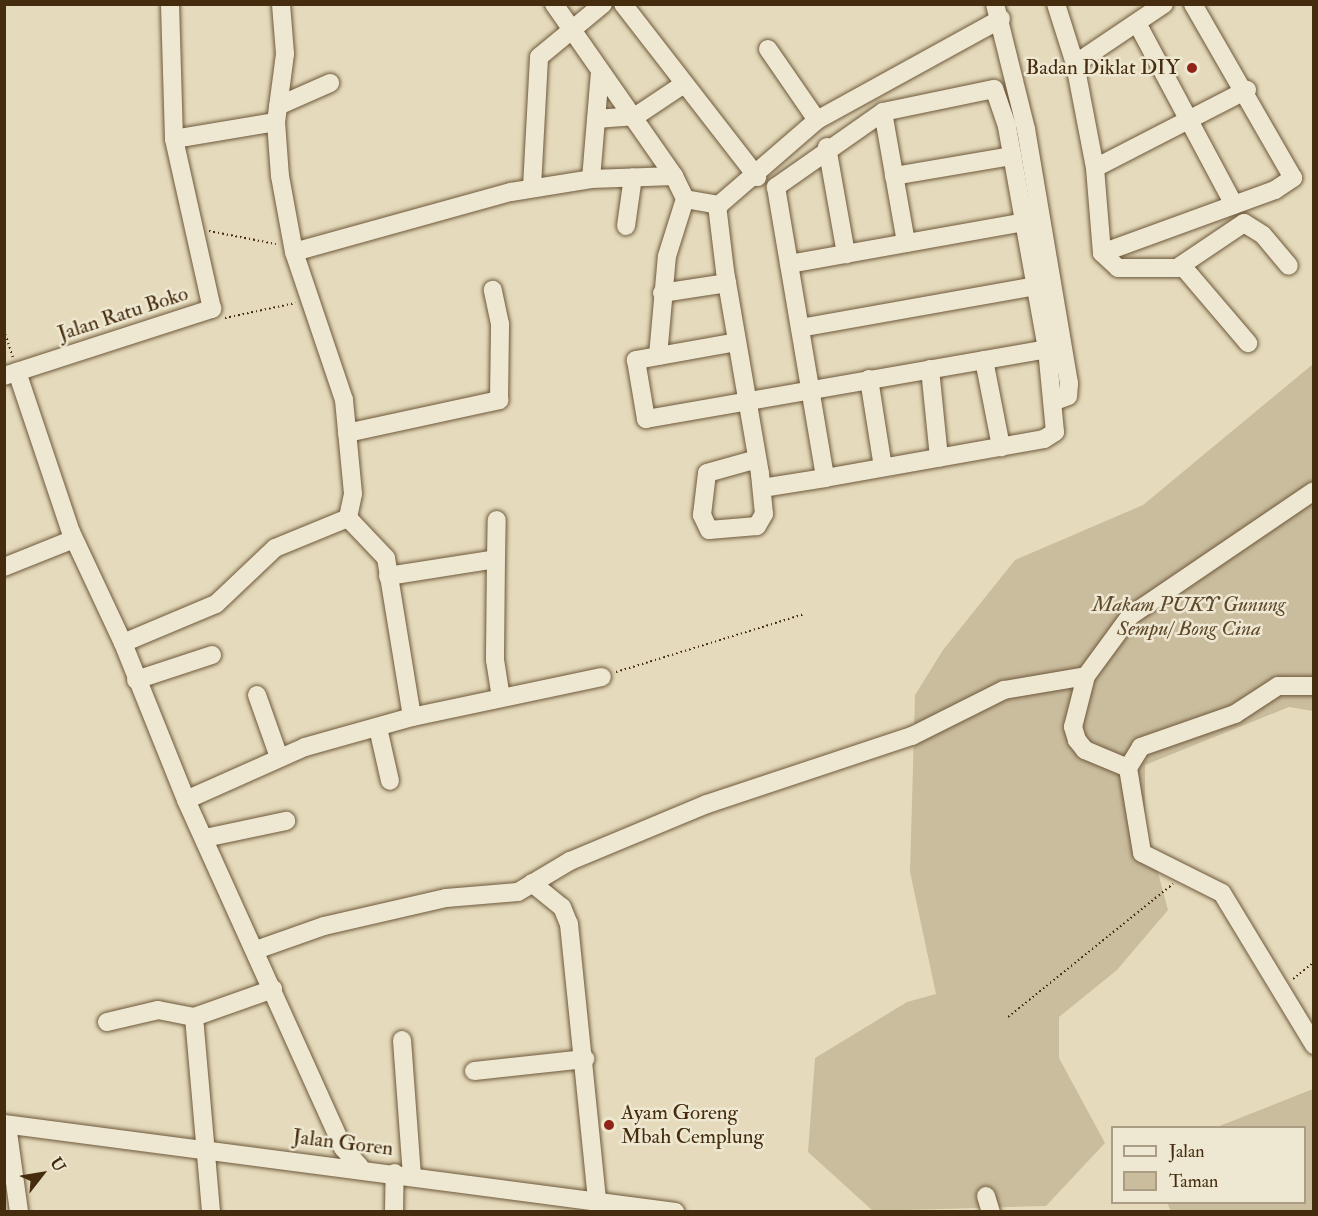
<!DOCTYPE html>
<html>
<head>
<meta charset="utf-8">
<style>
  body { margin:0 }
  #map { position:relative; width:1318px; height:1216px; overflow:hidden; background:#e5dbbc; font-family:"IM FELL Double Pica",serif }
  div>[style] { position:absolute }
  .green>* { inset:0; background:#cabd9e }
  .path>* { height:2px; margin-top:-1px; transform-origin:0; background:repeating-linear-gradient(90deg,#462c0e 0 1.5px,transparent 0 4.5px) }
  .roads { filter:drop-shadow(0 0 2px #6e583a) drop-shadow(0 0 2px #6e583a) }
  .minor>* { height:18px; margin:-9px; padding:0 9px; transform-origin:9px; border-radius:9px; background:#eee8d3 }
  .dots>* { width:16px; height:16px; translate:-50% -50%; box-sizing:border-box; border:3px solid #eee8d3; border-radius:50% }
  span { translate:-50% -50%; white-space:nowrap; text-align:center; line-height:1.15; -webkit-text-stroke:5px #eee8d3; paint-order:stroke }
  .poi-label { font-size:21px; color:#462c0e }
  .right { translate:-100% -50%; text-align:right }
  .left { translate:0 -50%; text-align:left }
  .street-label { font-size:21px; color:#462c0e }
  .park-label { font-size:21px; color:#60492b; font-style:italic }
  .frame { position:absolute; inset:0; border:6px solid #462c0e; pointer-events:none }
  .legend { position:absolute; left:1111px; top:1126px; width:195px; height:78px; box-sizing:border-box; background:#eee8d3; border:2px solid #ab9d84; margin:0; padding:8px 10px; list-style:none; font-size:18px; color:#462c0e }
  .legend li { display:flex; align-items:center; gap:12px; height:30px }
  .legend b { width:30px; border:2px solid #ab9d84 }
  .north { position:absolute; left:12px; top:1144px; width:60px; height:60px; -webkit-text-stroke:4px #eee8d3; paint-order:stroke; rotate:59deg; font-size:16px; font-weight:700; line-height:24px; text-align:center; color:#462c0e }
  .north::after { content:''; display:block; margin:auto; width:21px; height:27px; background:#462c0e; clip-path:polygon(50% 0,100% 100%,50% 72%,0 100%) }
</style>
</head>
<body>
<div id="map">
  <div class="green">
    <div style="clip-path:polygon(1313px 364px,1313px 711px,1289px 707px,1145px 765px,1145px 824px,1168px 910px,1117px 970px,1059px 1017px,1059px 1058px,1105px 1143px,1046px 1206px,873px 1211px,808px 1152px,815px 1058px,907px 1002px,936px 994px,910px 872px,915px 695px,943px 650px,1015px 560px,1143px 505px)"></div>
    <div style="clip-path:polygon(1313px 1089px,1313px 1211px,1171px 1211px,1167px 1203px,1304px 1202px,1304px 1128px,1217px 1127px)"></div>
  </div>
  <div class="path">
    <div style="left:209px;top:231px;width:68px;rotate:11deg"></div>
    <div style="left:225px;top:318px;width:72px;rotate:-12.1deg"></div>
    <div style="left:4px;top:330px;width:29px;rotate:72deg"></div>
    <div style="left:616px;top:672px;width:197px;rotate:-17.1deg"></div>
    <div style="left:1293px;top:979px;width:27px;rotate:-39deg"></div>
    <div style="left:1008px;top:1017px;width:212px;rotate:-38.9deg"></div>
  </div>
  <div class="roads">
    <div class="minor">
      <div style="left:170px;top:4px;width:135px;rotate:88.3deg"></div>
      <div style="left:281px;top:4px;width:50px;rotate:85.4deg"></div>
      <div style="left:285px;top:54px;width:69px;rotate:97.5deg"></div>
      <div style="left:276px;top:122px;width:54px;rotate:85.8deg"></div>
      <div style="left:280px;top:176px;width:77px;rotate:79.6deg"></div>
      <div style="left:294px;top:252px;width:156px;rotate:71.3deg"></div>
      <div style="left:344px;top:400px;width:94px;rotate:84.5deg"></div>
      <div style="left:353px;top:494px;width:25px;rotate:102deg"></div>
      <div style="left:348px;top:518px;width:55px;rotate:46.5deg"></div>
      <div style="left:386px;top:558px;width:161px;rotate:80.7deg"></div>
      <div style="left:554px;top:4px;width:210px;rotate:55.1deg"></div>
      <div style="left:623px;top:4px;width:219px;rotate:52.2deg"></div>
      <div style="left:995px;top:4px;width:129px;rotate:76.1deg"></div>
      <div style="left:1026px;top:129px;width:258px;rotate:80.4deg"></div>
      <div style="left:1069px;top:383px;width:13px;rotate:94deg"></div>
      <div style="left:1068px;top:396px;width:14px;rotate:159deg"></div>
      <div style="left:1056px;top:4px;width:63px;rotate:72.4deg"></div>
      <div style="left:1164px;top:4px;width:107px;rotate:146deg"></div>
      <div style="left:1075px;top:64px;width:106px;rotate:79.1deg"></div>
      <div style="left:1095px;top:168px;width:85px;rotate:85.3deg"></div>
      <div style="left:1102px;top:253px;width:22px;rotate:43deg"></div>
      <div style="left:1118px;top:268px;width:66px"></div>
      <div style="left:1184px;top:268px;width:99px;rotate:49.5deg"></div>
      <div style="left:1137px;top:23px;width:206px;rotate:61.9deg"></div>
      <div style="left:768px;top:49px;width:86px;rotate:55.4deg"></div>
      <div style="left:278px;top:106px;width:57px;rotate:-23.9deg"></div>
      <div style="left:883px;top:112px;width:133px;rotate:80deg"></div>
      <div style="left:596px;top:119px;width:40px;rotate:-4.3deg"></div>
      <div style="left:636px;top:116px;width:58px;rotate:-33.7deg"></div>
      <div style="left:827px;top:147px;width:109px;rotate:79.9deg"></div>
      <div style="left:1095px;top:168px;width:171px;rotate:-27.2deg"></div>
      <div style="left:894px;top:176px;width:120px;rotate:-9.6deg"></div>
      <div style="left:591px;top:179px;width:108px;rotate:-85.2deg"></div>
      <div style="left:532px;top:187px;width:130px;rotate:-86.9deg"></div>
      <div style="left:539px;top:57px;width:83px;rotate:-39.6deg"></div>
      <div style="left:717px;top:205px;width:66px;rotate:83.1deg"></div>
      <div style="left:725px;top:271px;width:206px;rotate:80.2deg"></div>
      <div style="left:760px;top:474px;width:40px;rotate:84.3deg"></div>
      <div style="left:764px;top:514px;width:14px;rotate:120deg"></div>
      <div style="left:757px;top:526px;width:48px;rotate:175.2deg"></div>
      <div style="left:709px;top:530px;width:17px;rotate:-115deg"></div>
      <div style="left:702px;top:515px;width:42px;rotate:-83.2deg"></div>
      <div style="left:707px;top:473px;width:52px;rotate:-15.6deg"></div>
      <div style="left:626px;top:226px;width:49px;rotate:-81.9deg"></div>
      <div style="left:294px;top:252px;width:225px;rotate:-15.5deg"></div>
      <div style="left:511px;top:192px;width:81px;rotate:-9.2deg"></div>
      <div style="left:591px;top:179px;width:83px;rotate:-2.1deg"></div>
      <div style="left:674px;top:176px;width:25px;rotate:64deg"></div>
      <div style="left:685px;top:199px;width:35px;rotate:10deg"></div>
      <div style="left:719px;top:205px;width:130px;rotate:-40.9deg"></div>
      <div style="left:817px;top:120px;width:210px;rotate:-28.8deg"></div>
      <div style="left:1102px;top:253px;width:184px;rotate:-20deg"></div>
      <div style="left:1275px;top:190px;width:22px;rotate:-34deg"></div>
      <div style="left:1293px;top:178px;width:201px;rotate:-119.9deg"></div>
      <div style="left:789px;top:264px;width:239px;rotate:-10.1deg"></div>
      <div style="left:1180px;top:266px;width:77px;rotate:-33.9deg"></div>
      <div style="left:1244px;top:223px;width:22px;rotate:32deg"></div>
      <div style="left:1263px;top:235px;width:40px;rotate:50deg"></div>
      <div style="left:662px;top:293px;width:66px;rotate:-8.7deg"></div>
      <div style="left:800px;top:328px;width:239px;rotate:-10.1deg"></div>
      <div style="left:737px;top:342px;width:103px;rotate:169.9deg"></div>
      <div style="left:636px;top:360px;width:60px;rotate:80.4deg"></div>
      <div style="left:646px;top:419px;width:407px;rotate:-9.9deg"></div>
      <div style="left:658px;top:356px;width:100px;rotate:-84.9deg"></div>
      <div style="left:667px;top:256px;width:60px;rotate:-72.5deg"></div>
      <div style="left:984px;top:360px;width:89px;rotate:78.9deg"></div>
      <div style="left:930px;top:369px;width:89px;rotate:84.2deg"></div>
      <div style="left:17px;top:372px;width:169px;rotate:71.4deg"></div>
      <div style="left:71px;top:532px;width:123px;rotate:64.9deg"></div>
      <div style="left:123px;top:643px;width:169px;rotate:68.1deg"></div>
      <div style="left:186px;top:800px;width:382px;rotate:65.7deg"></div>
      <div style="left:343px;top:1148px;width:25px;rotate:48deg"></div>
      <div style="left:4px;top:376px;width:219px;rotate:-17.9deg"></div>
      <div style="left:212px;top:309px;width:174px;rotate:-102.6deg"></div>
      <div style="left:174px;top:139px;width:103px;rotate:-9.5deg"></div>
      <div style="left:869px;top:379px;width:89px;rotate:81deg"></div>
      <div style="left:347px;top:433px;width:156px;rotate:-12.2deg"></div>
      <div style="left:499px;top:400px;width:76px;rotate:-89.2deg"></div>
      <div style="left:500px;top:324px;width:35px;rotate:-102deg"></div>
      <div style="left:762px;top:488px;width:64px;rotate:-9deg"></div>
      <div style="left:825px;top:478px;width:222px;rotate:-10.1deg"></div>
      <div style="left:1044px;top:439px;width:13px;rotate:-32deg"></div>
      <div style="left:1055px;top:432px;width:83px;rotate:-95.5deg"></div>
      <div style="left:1047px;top:349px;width:227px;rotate:-100.2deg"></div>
      <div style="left:1007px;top:126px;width:39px;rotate:-109deg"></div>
      <div style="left:994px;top:89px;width:113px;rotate:168.3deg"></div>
      <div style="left:883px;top:112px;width:131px;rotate:145deg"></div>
      <div style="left:776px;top:187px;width:295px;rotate:80.4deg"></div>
      <div style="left:496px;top:559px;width:101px;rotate:90.6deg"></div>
      <div style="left:495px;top:660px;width:38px;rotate:81deg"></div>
      <div style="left:4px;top:567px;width:75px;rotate:-21.8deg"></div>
      <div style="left:388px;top:576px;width:109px;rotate:-8.9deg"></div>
      <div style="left:496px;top:559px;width:39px;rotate:-89deg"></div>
      <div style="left:123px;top:643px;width:101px;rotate:-22.8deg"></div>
      <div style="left:216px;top:604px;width:81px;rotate:-43.5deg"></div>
      <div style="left:275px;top:548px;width:79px;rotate:-22.3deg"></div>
      <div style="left:136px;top:680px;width:80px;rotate:-18.2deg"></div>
      <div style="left:1314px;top:686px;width:36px;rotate:180deg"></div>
      <div style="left:1278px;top:686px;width:51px;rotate:146.9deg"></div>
      <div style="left:1235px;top:714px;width:100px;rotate:160.7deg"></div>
      <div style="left:1141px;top:747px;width:25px;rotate:122deg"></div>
      <div style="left:1128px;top:768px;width:86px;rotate:80.6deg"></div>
      <div style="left:1142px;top:853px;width:89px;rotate:26.6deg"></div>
      <div style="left:1222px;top:893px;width:178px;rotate:58.8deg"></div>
      <div style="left:257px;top:695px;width:66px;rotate:70.5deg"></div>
      <div style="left:378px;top:728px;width:54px;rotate:77.2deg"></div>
      <div style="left:1128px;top:768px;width:47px;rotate:-157.3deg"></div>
      <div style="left:1085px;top:750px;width:13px;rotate:-129deg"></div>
      <div style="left:1077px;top:740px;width:14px;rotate:-107deg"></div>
      <div style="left:1073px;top:727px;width:53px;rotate:-75.7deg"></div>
      <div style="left:1086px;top:676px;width:74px;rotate:-53.7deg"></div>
      <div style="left:1130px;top:616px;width:222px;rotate:-34.2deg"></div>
      <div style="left:186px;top:800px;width:130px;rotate:-24deg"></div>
      <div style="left:305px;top:747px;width:111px;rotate:-15.7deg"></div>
      <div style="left:412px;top:717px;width:194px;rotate:-11.9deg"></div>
      <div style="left:205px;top:838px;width:83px;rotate:-11.9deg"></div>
      <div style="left:532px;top:883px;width:38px;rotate:39deg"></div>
      <div style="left:562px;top:907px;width:18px;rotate:68deg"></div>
      <div style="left:569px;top:924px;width:278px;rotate:84.2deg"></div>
      <div style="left:256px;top:950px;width:72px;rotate:-19.4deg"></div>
      <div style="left:324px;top:926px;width:125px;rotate:-12.9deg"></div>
      <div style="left:446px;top:898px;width:72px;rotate:-4.8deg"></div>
      <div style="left:518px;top:892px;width:61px;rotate:-30.8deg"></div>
      <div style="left:570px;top:861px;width:148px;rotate:-22.6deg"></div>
      <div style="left:707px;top:804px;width:216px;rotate:-18.4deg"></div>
      <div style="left:912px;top:736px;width:103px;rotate:-26.6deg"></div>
      <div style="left:1004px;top:690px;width:83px;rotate:-9.7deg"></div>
      <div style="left:194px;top:1017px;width:196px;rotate:85deg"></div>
      <div style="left:107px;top:1022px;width:52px;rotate:-13.2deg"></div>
      <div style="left:158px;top:1010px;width:37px;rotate:11deg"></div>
      <div style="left:194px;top:1017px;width:84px;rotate:-19.5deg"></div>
      <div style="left:402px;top:1040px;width:135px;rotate:85.8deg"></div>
      <div style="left:474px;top:1071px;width:112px;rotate:-6.2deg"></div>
      <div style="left:4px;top:1124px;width:677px;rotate:7.47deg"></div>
      <div style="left:7px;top:1125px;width:88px;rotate:82.1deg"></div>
      <div style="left:986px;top:1196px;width:17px;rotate:73deg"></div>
      <div style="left:394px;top:1212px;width:39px;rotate:-89deg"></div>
    </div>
  </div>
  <div class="dots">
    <div style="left:1192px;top:68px;background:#8f2418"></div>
    <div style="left:609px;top:1125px;background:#8f2418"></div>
  </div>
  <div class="poi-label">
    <span class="right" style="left:1180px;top:68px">Badan Diklat DIY</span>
    <span class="left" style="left:621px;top:1125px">Ayam Goreng<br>Mbah Cemplung</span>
  </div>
  <div class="street-label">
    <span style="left:123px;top:314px;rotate:-18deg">Jalan Ratu Boko</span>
    <span style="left:343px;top:1143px;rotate:7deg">Jalan Goren</span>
  </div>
  <div class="park-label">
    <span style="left:1189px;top:617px">Makam PUKY Gunung<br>Sempu/ Bong Cina</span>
  </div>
  <div class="frame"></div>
  <ul class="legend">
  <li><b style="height:8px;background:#eee8d3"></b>Jalan</li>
  <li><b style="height:16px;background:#cabd9e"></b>Taman</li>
  </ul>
  <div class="north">U</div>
</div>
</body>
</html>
